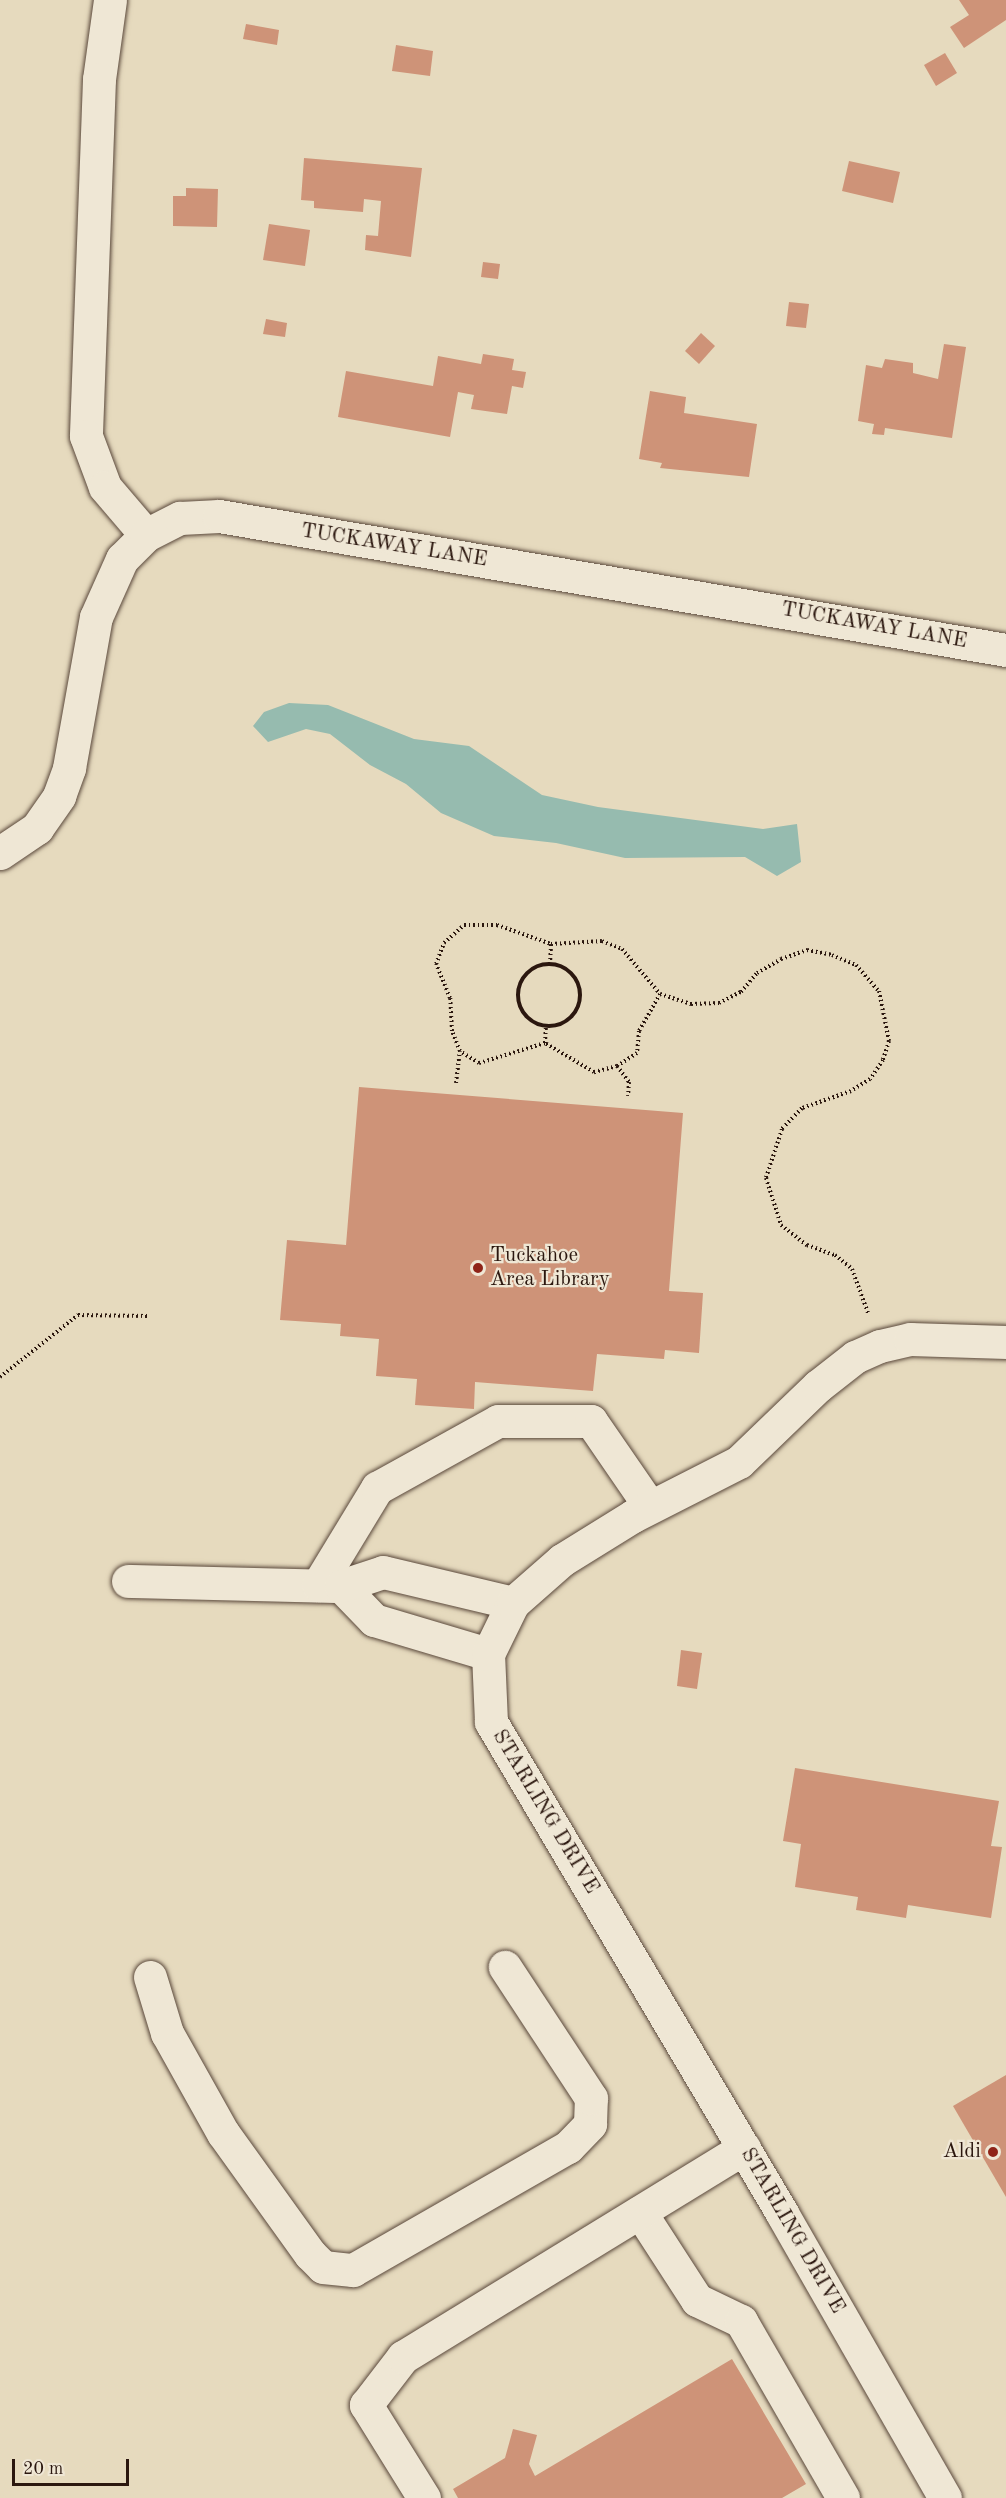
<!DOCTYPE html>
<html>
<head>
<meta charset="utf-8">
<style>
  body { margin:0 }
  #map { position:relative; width:1006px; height:2498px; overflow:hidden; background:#e6dabe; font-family:"Old Standard TT",serif }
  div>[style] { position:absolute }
  .water>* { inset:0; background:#96bbaf }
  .building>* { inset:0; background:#ce9378 }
  .path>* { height:4px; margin-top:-2px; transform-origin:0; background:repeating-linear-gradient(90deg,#2b170f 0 1.5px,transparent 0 4.5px) }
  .path>.ring { margin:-2px; padding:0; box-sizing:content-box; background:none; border:4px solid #2b170f; border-radius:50% }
  .roads { filter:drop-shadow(0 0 2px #5a483b) drop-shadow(0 0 2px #5a483b) }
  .minor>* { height:33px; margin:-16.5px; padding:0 16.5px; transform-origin:16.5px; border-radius:16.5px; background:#efe7d5 }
  .dots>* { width:16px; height:16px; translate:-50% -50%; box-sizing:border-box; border:3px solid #efe7d5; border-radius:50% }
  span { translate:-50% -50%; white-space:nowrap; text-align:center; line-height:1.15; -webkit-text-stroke:4.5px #efe7d5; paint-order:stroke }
  .street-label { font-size:21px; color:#2b170f }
  .poi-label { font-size:21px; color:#2b170f }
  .left { translate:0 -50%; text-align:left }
  .right { translate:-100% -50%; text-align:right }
  .scale { position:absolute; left:12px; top:2459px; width:117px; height:27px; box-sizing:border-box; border:3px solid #2b170f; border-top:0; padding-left:8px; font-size:18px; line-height:21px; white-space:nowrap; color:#2b170f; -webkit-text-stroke:4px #efe7d5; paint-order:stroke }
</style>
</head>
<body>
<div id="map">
  <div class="water">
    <div style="clip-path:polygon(289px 703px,328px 705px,414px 739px,469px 746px,542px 795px,598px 807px,763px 829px,797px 824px,801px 862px,777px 876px,745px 857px,625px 858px,556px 843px,494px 836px,441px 813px,406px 784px,370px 765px,330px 734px,306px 729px,268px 742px,253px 726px,264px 712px)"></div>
  </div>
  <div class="building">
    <div style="clip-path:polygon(959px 0,1006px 0,1006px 20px,964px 48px,950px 27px,969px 15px)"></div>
    <div style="clip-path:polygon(246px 24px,279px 30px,277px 45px,243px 39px)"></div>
    <div style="clip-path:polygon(396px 45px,433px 51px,430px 76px,392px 71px)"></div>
    <div style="clip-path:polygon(945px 53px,957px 73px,936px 86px,924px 65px)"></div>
    <div style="clip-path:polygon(304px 158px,422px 168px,411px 257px,365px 250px,366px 235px,378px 236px,381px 201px,364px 199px,363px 212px,314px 208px,314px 201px,301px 200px)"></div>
    <div style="clip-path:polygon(849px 161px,900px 172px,893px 203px,842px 191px)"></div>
    <div style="clip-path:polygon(186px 188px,218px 189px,217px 227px,173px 226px,173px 196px,186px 196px)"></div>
    <div style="clip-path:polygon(269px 224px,310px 230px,305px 266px,263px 260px)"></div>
    <div style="clip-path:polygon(483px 262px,500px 264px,498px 279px,481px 277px)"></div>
    <div style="clip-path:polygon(789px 302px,809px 304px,806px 328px,786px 326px)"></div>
    <div style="clip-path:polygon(266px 319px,287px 323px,285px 337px,263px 334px)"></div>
    <div style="clip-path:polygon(701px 333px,715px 346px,699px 364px,685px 351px)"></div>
    <div style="clip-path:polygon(944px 344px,966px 347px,952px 438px,885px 428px,884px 435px,872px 434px,874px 424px,858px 421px,866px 365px,882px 368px,885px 359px,913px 363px,913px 373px,938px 379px)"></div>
    <div style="clip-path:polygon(483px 354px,514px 359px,512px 370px,526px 372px,523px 388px,512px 386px,507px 414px,471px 409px,474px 395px,458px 392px,450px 437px,338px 417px,346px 371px,433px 386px,438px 356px,481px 364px)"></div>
    <div style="clip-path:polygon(650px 391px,686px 397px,684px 413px,757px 424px,749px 477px,660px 468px,662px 463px,639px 459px)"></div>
    <div style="clip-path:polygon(359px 1087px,683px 1113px,669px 1291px,703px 1293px,699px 1353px,665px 1350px,664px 1359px,597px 1354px,593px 1391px,475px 1382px,474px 1409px,415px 1405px,417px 1379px,376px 1376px,379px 1339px,340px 1336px,341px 1324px,280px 1320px,287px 1240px,346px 1245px)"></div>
    <div style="clip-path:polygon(681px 1650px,702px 1653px,697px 1689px,677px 1686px)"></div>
    <div style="clip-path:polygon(795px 1768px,999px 1801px,991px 1846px,1002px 1847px,991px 1918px,908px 1905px,906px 1918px,856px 1910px,858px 1897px,795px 1887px,801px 1844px,783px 1841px)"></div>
    <div style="clip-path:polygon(1006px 2075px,1006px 2197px,953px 2106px)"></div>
    <div style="clip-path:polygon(732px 2359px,806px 2484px,782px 2498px,458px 2498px,453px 2489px,505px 2458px,513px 2429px,537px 2435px,529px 2464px,535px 2476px)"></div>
  </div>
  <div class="path">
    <div style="left:550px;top:964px;width:20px;rotate:-87deg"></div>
    <div class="ring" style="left:518px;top:964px;width:58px;height:58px"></div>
    <div style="left:660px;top:994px;width:43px;rotate:119.6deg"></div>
    <div style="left:639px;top:1031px;width:22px;rotate:95deg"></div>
    <div style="left:637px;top:1053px;width:24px;rotate:147deg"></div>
    <div style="left:617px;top:1066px;width:24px;rotate:165deg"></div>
    <div style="left:594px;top:1072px;width:57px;rotate:-149.4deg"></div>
    <div style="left:545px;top:1043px;width:69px;rotate:163.1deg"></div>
    <div style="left:479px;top:1063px;width:22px;rotate:-148deg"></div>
    <div style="left:460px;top:1051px;width:22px;rotate:-112deg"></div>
    <div style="left:452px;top:1031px;width:33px;rotate:-93deg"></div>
    <div style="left:450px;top:998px;width:37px;rotate:-112deg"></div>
    <div style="left:436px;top:964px;width:22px;rotate:-69deg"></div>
    <div style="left:444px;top:943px;width:27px;rotate:-42deg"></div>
    <div style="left:464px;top:925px;width:33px"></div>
    <div style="left:497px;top:925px;width:57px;rotate:19.4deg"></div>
    <div style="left:551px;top:944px;width:51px;rotate:-3.4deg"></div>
    <div style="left:602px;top:941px;width:22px;rotate:22deg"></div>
    <div style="left:622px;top:949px;width:59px;rotate:49.8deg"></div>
    <div style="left:660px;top:994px;width:33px;rotate:18deg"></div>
    <div style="left:691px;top:1004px;width:28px;rotate:-2deg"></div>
    <div style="left:719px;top:1003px;width:25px;rotate:-27deg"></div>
    <div style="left:741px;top:992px;width:25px;rotate:-50deg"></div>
    <div style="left:757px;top:973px;width:28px;rotate:-30deg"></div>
    <div style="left:781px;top:959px;width:28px;rotate:-19deg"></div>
    <div style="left:807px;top:950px;width:25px;rotate:11deg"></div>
    <div style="left:832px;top:955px;width:26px;rotate:23deg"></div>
    <div style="left:856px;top:965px;width:35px;rotate:49deg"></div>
    <div style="left:879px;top:991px;width:51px;rotate:78.7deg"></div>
    <div style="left:889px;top:1041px;width:20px;rotate:108deg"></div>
    <div style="left:883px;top:1060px;width:23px;rotate:124deg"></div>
    <div style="left:870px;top:1079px;width:22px;rotate:148deg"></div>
    <div style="left:851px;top:1091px;width:52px;rotate:160.9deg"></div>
    <div style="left:802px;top:1108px;width:29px;rotate:134deg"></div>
    <div style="left:782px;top:1129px;width:52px;rotate:108.1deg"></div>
    <div style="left:766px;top:1178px;width:49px;rotate:72.3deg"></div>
    <div style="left:781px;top:1225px;width:33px;rotate:38deg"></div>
    <div style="left:807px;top:1245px;width:30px;rotate:20deg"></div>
    <div style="left:835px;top:1255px;width:22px;rotate:39deg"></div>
    <div style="left:852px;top:1269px;width:47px;rotate:70deg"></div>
    <div style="left:545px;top:1043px;width:17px;rotate:-87deg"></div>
    <div style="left:617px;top:1066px;width:20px;rotate:53deg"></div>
    <div style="left:629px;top:1082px;width:14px;rotate:94deg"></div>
    <div style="left:456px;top:1083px;width:32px;rotate:-83deg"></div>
    <div style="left:0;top:1377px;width:100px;rotate:-38.5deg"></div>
    <div style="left:78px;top:1315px;width:70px;rotate:0.8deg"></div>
  </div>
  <div class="roads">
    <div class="minor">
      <div style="left:110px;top:0;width:80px;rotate:97.9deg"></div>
      <div style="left:99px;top:79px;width:357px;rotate:92.1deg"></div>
      <div style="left:86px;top:436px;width:54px;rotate:69.6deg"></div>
      <div style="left:105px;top:487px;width:63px;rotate:49.5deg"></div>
      <div style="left:0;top:853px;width:45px;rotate:-34deg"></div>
      <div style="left:37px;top:828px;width:39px;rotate:-55deg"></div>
      <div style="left:59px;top:796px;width:30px;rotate:-70deg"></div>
      <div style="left:69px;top:768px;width:153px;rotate:-79.9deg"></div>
      <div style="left:96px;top:617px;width:64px;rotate:-65.9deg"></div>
      <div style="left:122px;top:559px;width:34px;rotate:-45deg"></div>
      <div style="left:146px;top:535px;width:38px;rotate:-27deg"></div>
      <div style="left:180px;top:518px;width:39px;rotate:-3deg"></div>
      <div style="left:219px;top:516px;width:798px;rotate:9.66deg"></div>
      <div style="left:128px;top:1581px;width:211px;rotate:1.4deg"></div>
      <div style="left:318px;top:1585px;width:114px;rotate:-58.7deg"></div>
      <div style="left:377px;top:1488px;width:138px;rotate:-29deg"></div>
      <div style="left:498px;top:1421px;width:93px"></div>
      <div style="left:591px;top:1421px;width:104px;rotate:55.5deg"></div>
      <div style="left:488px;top:1654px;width:119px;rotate:-163.4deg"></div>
      <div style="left:374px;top:1620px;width:47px;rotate:-134.1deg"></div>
      <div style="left:341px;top:1586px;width:44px;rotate:-18.4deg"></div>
      <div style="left:383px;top:1572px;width:134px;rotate:13.4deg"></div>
      <div style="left:150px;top:1977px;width:59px;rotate:73.1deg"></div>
      <div style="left:167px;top:2033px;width:115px;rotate:60.8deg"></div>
      <div style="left:223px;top:2133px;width:149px;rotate:54.3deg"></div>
      <div style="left:310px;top:2254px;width:18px;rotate:45deg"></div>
      <div style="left:323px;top:2267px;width:30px;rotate:6deg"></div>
      <div style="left:353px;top:2270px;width:248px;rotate:-29.8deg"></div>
      <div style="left:568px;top:2147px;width:32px;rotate:-46deg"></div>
      <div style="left:590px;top:2124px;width:26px;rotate:-88deg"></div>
      <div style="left:591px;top:2098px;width:157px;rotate:-123.3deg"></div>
      <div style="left:640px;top:2212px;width:105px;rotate:57.1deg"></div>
      <div style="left:697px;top:2300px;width:49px;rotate:25.5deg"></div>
      <div style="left:741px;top:2321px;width:204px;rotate:60deg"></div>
      <div style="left:424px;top:2498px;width:110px;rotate:-121.9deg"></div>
      <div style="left:366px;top:2405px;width:61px;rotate:-52.4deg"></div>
      <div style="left:403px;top:2357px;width:400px;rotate:-31.5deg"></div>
      <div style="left:945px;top:2498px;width:328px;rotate:-119.8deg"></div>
      <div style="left:782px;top:2213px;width:571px;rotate:-120.65deg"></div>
      <div style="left:491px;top:1722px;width:68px;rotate:-92.5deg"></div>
      <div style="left:488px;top:1654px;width:57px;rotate:-63.9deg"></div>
      <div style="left:513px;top:1603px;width:65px;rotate:-41.3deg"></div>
      <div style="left:562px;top:1560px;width:84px;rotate:-31.8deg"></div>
      <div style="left:633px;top:1516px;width:119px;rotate:-27deg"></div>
      <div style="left:739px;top:1462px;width:110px;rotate:-43.9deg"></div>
      <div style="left:818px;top:1386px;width:47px;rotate:-38.1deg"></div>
      <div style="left:855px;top:1357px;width:27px;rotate:-24deg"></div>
      <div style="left:880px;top:1346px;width:31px;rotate:-13deg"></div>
      <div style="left:910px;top:1339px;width:96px;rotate:1.8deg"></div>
    </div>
  </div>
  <div class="dots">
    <div style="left:478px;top:1268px;background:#8f2418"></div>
    <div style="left:993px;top:2152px;background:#8f2418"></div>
  </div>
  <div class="street-label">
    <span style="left:394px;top:546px;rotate:9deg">TUCKAWAY LANE</span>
    <span style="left:874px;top:626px;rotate:10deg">TUCKAWAY LANE</span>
    <span style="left:545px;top:1812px;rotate:59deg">STARLING DRIVE</span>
    <span style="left:792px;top:2231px;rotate:60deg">STARLING DRIVE</span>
  </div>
  <div class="poi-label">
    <span class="left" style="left:490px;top:1268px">Tuckahoe<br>Area Library</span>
    <span class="right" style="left:981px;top:2152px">Aldi</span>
  </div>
  <div class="scale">20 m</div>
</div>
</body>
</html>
